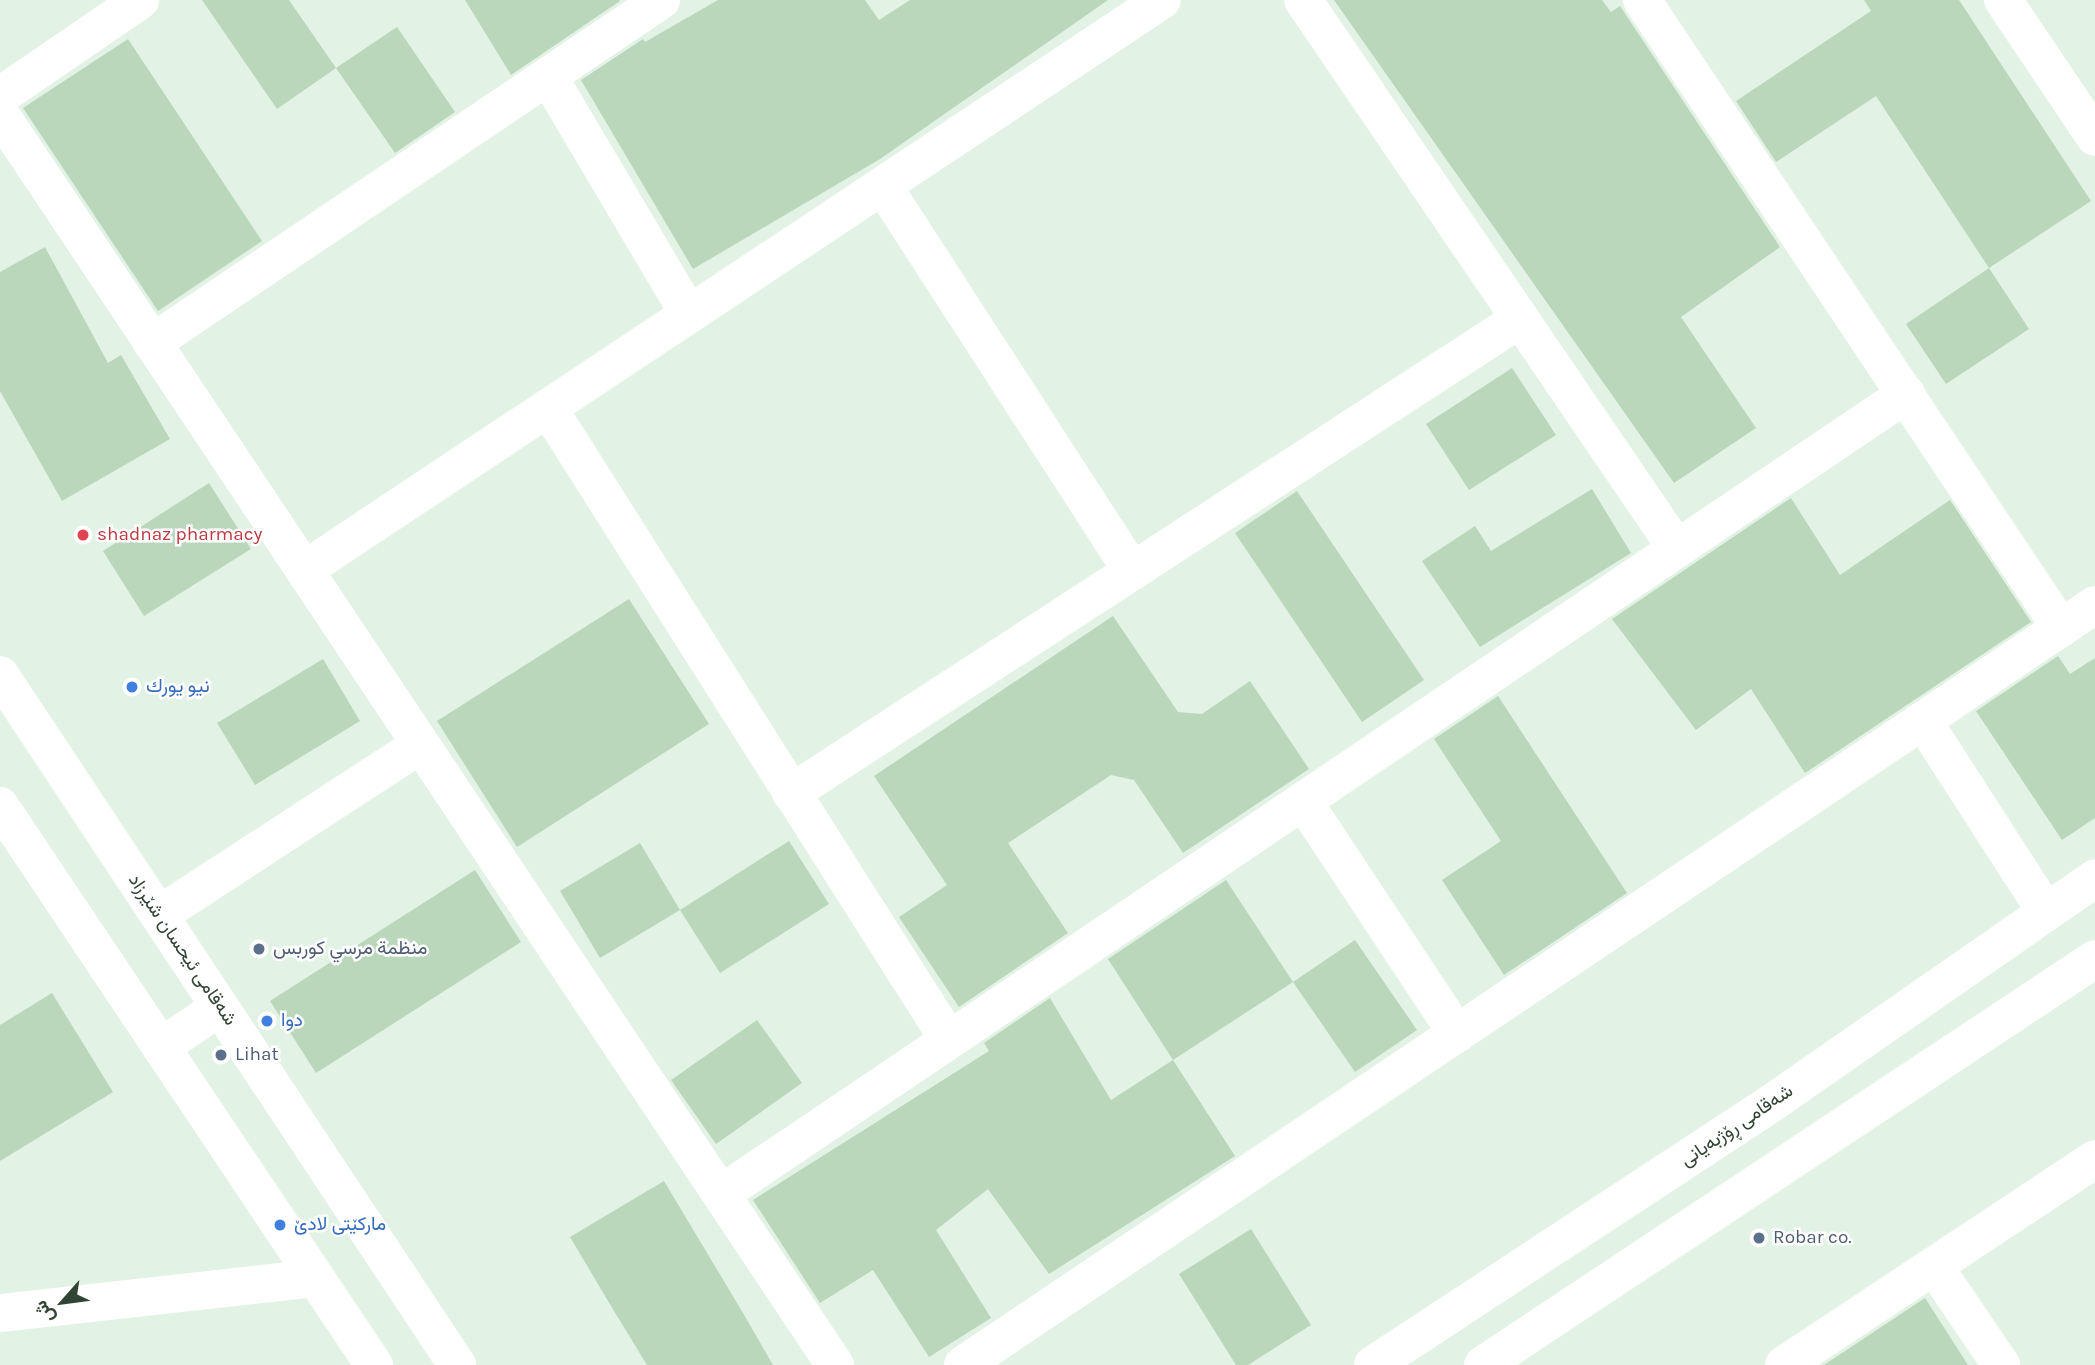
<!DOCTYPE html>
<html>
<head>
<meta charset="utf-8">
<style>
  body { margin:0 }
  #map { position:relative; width:2095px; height:1365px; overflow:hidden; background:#e2f2e4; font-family:Karla,Vazirmatn,sans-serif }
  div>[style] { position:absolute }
  .building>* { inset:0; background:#bad7bb }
  .minor>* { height:38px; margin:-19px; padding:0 19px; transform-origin:19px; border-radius:19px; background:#fff }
  .dots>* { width:19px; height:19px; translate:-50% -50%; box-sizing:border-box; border:4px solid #fff; border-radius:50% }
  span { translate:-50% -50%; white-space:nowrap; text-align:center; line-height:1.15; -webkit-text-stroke:5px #fff; paint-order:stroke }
  .health-label { font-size:19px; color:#be3a42 }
  .left { translate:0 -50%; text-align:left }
  .shop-label { font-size:19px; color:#366cbe }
  .service-label { font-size:19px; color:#4e5e75 }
  .street-label { font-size:19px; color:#324433 }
  .north { position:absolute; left:28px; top:1267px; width:70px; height:70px; -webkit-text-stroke:5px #fff; paint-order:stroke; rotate:242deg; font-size:19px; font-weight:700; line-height:28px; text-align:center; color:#324433 }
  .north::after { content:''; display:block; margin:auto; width:24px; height:32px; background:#324433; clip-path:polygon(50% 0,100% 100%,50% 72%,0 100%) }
</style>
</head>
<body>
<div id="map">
  <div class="building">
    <div style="clip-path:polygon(202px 0,289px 0,336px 68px,277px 109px)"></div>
    <div style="clip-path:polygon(465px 0,619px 0,620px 1px,511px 75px)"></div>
    <div style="clip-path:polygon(718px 0,865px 0,879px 20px,910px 0,1108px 0,880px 159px,693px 269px,581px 80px,643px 39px,645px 42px)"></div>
    <div style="clip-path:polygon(1334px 0,1602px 0,1611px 12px,1620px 6px,1780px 247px,1681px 317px,1756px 428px,1674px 483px)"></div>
    <div style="clip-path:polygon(1864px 0,1959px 0,2091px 201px,1989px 268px,1876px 96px,1776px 162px,1736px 101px,1871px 11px)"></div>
    <div style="clip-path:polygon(397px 27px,455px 112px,395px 153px,336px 68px)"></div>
    <div style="clip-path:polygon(128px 39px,262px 241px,158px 311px,23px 108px)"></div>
    <div style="clip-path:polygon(45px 247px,108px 363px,121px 355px,170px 439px,62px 501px,0 391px,0 272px)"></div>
    <div style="clip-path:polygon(1989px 268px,2029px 329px,1946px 384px,1906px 324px)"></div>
    <div style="clip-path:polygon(1512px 368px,1556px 435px,1469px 490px,1426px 424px)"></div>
    <div style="clip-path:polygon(209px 483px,251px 549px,144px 616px,103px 551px)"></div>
    <div style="clip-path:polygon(1592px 489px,1631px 553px,1480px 647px,1422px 561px,1475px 526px,1491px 551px)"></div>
    <div style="clip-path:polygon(1297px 491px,1424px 680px,1362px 722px,1235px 533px)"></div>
    <div style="clip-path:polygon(1791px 498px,1840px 575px,1950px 500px,2031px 622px,1805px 773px,1751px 689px,1696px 730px,1612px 619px)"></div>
    <div style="clip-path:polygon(629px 599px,709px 724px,517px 847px,437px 721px)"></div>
    <div style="clip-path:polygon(1113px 616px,1178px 712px,1202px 714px,1250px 681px,1309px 769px,1183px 853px,1134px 780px,1111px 775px,1008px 843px,1068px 933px,959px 1007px,899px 917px,947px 885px,874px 776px)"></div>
    <div style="clip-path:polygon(2058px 656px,2070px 674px,2095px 658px,2095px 818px,2062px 840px,1976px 711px)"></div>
    <div style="clip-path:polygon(323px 659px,360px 721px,255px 785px,217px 723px)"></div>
    <div style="clip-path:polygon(1498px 696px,1627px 893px,1504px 975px,1442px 880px,1501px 841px,1434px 739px)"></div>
    <div style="clip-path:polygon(789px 841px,829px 904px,720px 973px,680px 910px)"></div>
    <div style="clip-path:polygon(640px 843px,680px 910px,600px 958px,560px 891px)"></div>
    <div style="clip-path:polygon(475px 870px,521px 942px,316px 1073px,270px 1001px)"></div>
    <div style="clip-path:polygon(1226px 880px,1293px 982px,1173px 1060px,1108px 959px)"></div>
    <div style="clip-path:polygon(1355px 940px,1417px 1030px,1355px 1072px,1293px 982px)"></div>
    <div style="clip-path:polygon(52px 993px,113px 1092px,0 1161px,0 1025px)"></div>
    <div style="clip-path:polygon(1050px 998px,1111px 1100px,1173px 1060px,1235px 1156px,1049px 1274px,988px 1189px,936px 1230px,991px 1318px,929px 1357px,873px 1270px,820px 1303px,753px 1200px,989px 1051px,984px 1043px)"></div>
    <div style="clip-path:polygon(757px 1020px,802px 1083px,716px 1144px,671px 1080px)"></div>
    <div style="clip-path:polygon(664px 1181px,743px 1313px,773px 1365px,647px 1365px,611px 1306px,570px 1237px)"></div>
    <div style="clip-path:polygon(1251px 1229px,1311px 1325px,1248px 1365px,1236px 1365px,1179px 1274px)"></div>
    <div style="clip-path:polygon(1925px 1298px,1968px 1365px,1824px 1365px)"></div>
  </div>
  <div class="minor">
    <div style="left:1303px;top:0;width:664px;rotate:55.74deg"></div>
    <div style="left:1642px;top:0;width:755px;rotate:56.29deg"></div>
    <div style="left:2003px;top:0;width:165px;rotate:56.1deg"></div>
    <div style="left:548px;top:76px;width:277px;rotate:59.4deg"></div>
    <div style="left:0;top:96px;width:170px;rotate:-34.4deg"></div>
    <div style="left:0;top:114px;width:1504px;rotate:56.28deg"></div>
    <div style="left:883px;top:186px;width:459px;rotate:57.1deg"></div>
    <div style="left:152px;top:343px;width:614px;rotate:-33.97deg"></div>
    <div style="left:548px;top:408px;width:748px;rotate:57.61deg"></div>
    <div style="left:304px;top:570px;width:1030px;rotate:-33.6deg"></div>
    <div style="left:0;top:675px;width:828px;rotate:56.48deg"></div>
    <div style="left:1923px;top:721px;width:227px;rotate:57.2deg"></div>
    <div style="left:791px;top:793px;width:870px;rotate:-33.03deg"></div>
    <div style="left:1303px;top:801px;width:279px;rotate:56.5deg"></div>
    <div style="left:0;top:806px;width:673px;rotate:56.22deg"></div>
    <div style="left:159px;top:915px;width:311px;rotate:-33.1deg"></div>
    <div style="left:161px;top:1047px;width:71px;rotate:-34.1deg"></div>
    <div style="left:721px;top:1194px;width:1430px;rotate:-34.02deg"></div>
    <div style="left:1934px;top:1266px;width:120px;rotate:55.9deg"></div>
    <div style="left:0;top:1313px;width:317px;rotate:-6.3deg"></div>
    <div style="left:963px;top:1365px;width:1363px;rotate:-33.88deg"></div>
    <div style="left:1373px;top:1365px;width:486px;rotate:-33.3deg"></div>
    <div style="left:1779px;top:1098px;width:385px;rotate:-34.8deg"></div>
    <div style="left:1483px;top:1365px;width:734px;rotate:-33.56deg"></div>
    <div style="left:1784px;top:1365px;width:373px;rotate:-33.5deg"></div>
  </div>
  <div class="dots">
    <div style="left:83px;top:535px;background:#e0444e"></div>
    <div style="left:132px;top:687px;background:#3f7fe0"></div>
    <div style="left:259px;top:949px;background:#5c6f8a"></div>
    <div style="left:267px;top:1021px;background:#3f7fe0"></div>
    <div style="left:221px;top:1055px;background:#5c6f8a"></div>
    <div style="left:280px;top:1225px;background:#3f7fe0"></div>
    <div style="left:1759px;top:1238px;background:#5c6f8a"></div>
  </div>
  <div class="health-label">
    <span class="left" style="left:97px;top:535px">shadnaz pharmacy</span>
  </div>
  <div class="shop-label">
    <span class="left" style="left:146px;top:687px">نيو يورك</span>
    <span class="left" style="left:281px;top:1021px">دوا</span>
    <span class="left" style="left:294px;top:1225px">مارکێتی لادێ</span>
  </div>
  <div class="service-label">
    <span class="left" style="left:273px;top:949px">منظمة مرسي كوربس</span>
    <span class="left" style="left:235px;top:1055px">Lihat</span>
    <span class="left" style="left:1773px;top:1238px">Robar co.</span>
  </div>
  <div class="street-label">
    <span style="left:182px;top:950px;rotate:56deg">شەقامی ئیحسان شێرزاد</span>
    <span style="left:1737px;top:1126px;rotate:-34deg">شەقامی ڕۆژبەیانی</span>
  </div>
  <div class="north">ش</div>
</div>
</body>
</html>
